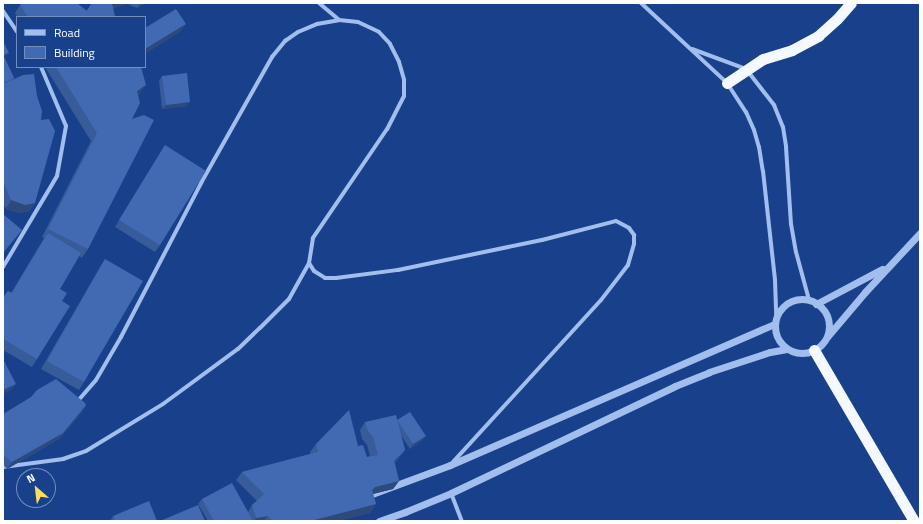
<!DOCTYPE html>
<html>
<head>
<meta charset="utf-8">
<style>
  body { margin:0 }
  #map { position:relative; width:923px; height:524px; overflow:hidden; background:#19418b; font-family:"Titillium Web",sans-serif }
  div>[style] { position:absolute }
  .minor>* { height:4px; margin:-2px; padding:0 2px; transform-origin:2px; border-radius:2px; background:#a2beee }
  .tertiary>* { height:7px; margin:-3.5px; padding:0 3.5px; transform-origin:3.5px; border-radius:3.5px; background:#a2beee }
  .tertiary>.ring { margin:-3.5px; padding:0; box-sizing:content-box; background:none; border:7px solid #a2beee; border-radius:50% }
  .trunk>* { height:11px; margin:-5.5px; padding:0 5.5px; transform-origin:5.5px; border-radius:5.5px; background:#f4f8ff }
  .wall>* { inset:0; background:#385b9a }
  .shaded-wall>* { inset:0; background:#2e4a7d }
  .building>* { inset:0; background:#416ab3 }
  span { translate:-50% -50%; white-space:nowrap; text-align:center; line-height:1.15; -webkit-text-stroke:4px #19418b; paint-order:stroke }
  .frame { position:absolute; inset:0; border:4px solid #fff; pointer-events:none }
  .legend { position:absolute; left:16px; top:16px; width:130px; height:52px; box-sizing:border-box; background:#19418b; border:1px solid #758db9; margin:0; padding:5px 7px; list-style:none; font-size:12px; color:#fff }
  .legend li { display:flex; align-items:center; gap:8px; height:20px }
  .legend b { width:20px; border:1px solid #758db9 }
  .north { position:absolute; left:16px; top:468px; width:40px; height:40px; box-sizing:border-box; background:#19418b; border:1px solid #758db9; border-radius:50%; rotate:332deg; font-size:11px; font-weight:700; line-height:16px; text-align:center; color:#fff }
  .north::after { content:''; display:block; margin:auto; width:14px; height:18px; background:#ffde5f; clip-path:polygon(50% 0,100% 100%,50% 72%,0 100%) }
</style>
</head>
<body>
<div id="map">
  <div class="minor">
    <div style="left:319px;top:3px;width:26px;rotate:40deg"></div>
    <div style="left:641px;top:3px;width:117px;rotate:42.9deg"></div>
    <div style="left:727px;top:83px;width:35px;rotate:57deg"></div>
    <div style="left:746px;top:112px;width:20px;rotate:66deg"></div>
    <div style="left:754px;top:130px;width:18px;rotate:74deg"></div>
    <div style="left:759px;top:147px;width:24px;rotate:81deg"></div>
    <div style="left:763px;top:171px;width:110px;rotate:83.7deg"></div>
    <div style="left:775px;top:280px;width:37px;rotate:88deg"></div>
    <div style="left:3px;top:11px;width:25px;rotate:56deg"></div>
    <div style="left:692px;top:49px;width:58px;rotate:20.3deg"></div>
    <div style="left:746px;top:69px;width:46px;rotate:52.1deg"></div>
    <div style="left:774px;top:105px;width:24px;rotate:68deg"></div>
    <div style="left:783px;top:127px;width:20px;rotate:81deg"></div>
    <div style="left:786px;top:147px;width:77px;rotate:86.3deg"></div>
    <div style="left:791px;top:224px;width:28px;rotate:80deg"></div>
    <div style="left:796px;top:252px;width:50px;rotate:74.8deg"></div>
    <div style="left:3px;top:267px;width:106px;rotate:-59.3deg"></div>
    <div style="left:57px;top:176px;width:51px;rotate:-79.8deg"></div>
    <div style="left:66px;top:126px;width:64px;rotate:-113deg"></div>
    <div style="left:76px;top:403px;width:30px;rotate:-49deg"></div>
    <div style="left:96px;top:380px;width:50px;rotate:-59.8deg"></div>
    <div style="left:121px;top:337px;width:174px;rotate:-62.5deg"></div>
    <div style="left:201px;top:183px;width:145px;rotate:-60.6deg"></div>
    <div style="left:272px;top:57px;width:21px;rotate:-51deg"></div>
    <div style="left:285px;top:41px;width:16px;rotate:-35deg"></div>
    <div style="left:298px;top:32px;width:21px;rotate:-23deg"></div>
    <div style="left:317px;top:24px;width:22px;rotate:-10deg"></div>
    <div style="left:339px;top:20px;width:19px;rotate:6deg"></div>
    <div style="left:358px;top:22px;width:23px;rotate:25deg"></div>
    <div style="left:379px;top:32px;width:16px;rotate:47deg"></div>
    <div style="left:390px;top:44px;width:20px;rotate:63deg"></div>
    <div style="left:399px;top:62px;width:19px;rotate:74deg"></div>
    <div style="left:404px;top:80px;width:16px;rotate:90deg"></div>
    <div style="left:404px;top:96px;width:37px;rotate:117deg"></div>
    <div style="left:387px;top:129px;width:132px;rotate:124.2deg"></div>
    <div style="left:313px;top:238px;width:25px;rotate:99deg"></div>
    <div style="left:309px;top:263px;width:9px;rotate:58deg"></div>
    <div style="left:314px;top:271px;width:13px;rotate:32deg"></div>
    <div style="left:325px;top:278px;width:11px"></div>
    <div style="left:336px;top:278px;width:63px;rotate:-7.4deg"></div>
    <div style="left:398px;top:270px;width:147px;rotate:-11.8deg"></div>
    <div style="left:542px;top:240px;width:76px;rotate:-14.4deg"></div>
    <div style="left:616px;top:221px;width:15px;rotate:28deg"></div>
    <div style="left:629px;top:228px;width:9px;rotate:54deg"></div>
    <div style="left:634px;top:235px;width:9px;rotate:90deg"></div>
    <div style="left:634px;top:244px;width:22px;rotate:106deg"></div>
    <div style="left:628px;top:265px;width:44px;rotate:127.6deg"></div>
    <div style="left:601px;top:300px;width:219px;rotate:132.4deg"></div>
    <div style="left:3px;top:467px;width:61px;rotate:-7.6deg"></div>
    <div style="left:63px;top:459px;width:24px;rotate:-19deg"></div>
    <div style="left:86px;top:451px;width:90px;rotate:-31.4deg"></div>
    <div style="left:163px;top:404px;width:93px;rotate:-36.3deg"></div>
    <div style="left:238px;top:349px;width:30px;rotate:-44deg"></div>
    <div style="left:260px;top:328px;width:41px;rotate:-45deg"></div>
    <div style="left:289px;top:299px;width:41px;rotate:-60.9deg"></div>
    <div style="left:451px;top:493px;width:30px;rotate:69deg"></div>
  </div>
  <div class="tertiary">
    <div class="ring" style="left:775px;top:299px;width:47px;height:47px"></div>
    <div style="left:816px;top:304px;width:75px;rotate:-27.9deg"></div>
    <div style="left:827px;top:337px;width:59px;rotate:-49.8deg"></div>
    <div style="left:865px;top:292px;width:81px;rotate:-47deg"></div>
    <div style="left:364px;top:497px;width:92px;rotate:-20.4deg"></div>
    <div style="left:450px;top:465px;width:354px;rotate:-23.5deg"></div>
    <div style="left:379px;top:521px;width:28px;rotate:-19deg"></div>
    <div style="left:405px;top:512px;width:50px;rotate:-22.4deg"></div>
    <div style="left:451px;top:493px;width:248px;rotate:-25.5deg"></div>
    <div style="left:675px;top:386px;width:37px;rotate:-22deg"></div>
    <div style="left:709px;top:372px;width:64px;rotate:-18.2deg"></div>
    <div style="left:770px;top:352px;width:17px;rotate:-10deg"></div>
  </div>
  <div class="trunk">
    <div style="left:727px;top:83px;width:43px;rotate:-33.7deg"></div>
    <div style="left:763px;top:59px;width:30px;rotate:-17deg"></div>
    <div style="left:792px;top:50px;width:30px;rotate:-28deg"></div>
    <div style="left:818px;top:36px;width:25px;rotate:-42deg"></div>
    <div style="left:837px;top:19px;width:21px;rotate:-49deg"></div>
    <div style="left:814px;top:350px;width:198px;rotate:59.7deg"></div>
  </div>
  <div class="wall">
    <div style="clip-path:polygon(92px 3px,146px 3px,137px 8px,128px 4px,113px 8px,115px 17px,17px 17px,15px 13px,20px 5px,86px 11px)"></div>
    <div style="clip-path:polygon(3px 41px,5px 58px,14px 78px,13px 79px,37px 96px,41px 120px,35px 203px,29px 211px,20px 213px,6px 209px,3px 203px)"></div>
    <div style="clip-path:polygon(45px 67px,141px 67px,140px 93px,138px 95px,132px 119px,88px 249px,82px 258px,79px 256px,60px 289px,62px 301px,37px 359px,32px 367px,3px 350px,3px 297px,8px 291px,11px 293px,44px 238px,42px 237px,91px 141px)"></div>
    <div style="clip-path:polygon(162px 76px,187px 106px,162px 109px,159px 81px)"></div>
    <div style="clip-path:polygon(165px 145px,160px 245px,155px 252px,115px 227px)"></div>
    <div style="clip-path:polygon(105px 259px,84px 382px,79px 390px,41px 369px,100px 267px)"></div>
    <div style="clip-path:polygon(86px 405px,82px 412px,59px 439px,7px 469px,3px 465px,3px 414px)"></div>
    <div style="clip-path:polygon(397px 420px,423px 440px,410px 449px,401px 435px,405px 450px,399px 458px,395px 463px,399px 481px,393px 489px,373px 494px,376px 504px,370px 513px,337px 521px,208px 521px,198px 504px,202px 499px,248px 512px,252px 505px,257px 501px,236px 480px,242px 472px,310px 454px,310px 452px,316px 444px,358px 446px,367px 457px,370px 456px,367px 445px,362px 439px,360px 430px,365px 422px)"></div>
    <div style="clip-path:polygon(113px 516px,157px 521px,110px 521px)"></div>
  </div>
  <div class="shaded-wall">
    <div style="clip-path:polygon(110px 3px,129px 3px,128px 4px,106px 10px)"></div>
    <div style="clip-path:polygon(141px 3px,146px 3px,137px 8px)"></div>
    <div style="clip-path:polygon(186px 24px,180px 32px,145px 54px,145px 49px)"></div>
    <div style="clip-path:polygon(9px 53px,4px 59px,3px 55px)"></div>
    <div style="clip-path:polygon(146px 85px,140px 93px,131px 99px,137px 91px)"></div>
    <div style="clip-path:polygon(190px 102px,187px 106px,162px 109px,166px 105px)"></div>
    <div style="clip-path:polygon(11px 200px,35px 203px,29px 211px,20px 213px,6px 209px)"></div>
    <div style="clip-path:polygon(16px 384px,11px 390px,3px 394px,3px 390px)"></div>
    <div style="clip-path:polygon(86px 405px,82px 412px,59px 439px,7px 469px,12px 462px)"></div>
    <div style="clip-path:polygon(426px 436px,423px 440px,410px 449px,413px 444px)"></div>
    <div style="clip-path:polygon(405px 450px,399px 458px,388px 469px,394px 461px)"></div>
    <div style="clip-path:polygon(399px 481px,393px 489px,369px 495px,372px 490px,375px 487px)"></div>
    <div style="clip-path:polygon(376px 504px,370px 513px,337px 521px,310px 521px)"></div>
    <div style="clip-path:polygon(268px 516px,264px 521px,254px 521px,256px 518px)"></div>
  </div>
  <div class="building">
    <div style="clip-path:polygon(23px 3px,77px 3px,87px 11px,91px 4px,92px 3px,112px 3px,115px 17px,28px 17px,20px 5px)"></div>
    <div style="clip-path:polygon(176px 9px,186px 24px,145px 49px,145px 28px)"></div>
    <div style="clip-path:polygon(3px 41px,9px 53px,3px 55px,14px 78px,3px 83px)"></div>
    <div style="clip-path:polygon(56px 67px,141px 67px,146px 85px,137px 91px,140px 103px,132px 119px,144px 115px,154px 120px,88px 249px,48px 229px,97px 133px)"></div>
    <div style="clip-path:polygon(187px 73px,190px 102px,166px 105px,162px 76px)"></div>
    <div style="clip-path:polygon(34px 74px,37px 96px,42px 111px,41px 120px,49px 119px,55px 131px,35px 203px,25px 205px,11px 200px,5px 186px,3px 185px,3px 84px,23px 75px)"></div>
    <div style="clip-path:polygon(165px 145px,206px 171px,160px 245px,119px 220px)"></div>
    <div style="clip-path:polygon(3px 214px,22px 230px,3px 253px)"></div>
    <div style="clip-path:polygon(48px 233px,81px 253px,60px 289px,67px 293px,62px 301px,70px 306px,37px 359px,3px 339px,3px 298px,8px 291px,12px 293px)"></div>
    <div style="clip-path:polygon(105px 259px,143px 281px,84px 382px,47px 361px)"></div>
    <div style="clip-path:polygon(3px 359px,16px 384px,3px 390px)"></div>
    <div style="clip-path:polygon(56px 379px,85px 403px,86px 405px,63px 433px,12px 462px,3px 455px,3px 414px,31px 397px,37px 390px)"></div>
    <div style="clip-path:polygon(349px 410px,358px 446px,363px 445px,367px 457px,378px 455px,373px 437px,368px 431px,365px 422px,396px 415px,405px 450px,394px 461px,399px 481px,375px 487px,372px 490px,376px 504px,310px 521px,273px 521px,268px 516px,256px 518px,252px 505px,264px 494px,242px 472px,318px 452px,316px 444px)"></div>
    <div style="clip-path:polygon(410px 412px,426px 436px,413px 444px,397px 420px)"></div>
    <div style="clip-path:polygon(232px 483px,253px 521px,214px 521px,202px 499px)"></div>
    <div style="clip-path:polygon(149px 501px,157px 521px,115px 521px,113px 516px)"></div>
    <div style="clip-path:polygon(198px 505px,205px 521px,160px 521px)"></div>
  </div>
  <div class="frame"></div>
  <ul class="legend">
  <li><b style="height:5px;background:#a2beee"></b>Road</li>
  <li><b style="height:11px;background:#416ab3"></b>Building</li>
  </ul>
  <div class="north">N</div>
</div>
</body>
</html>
